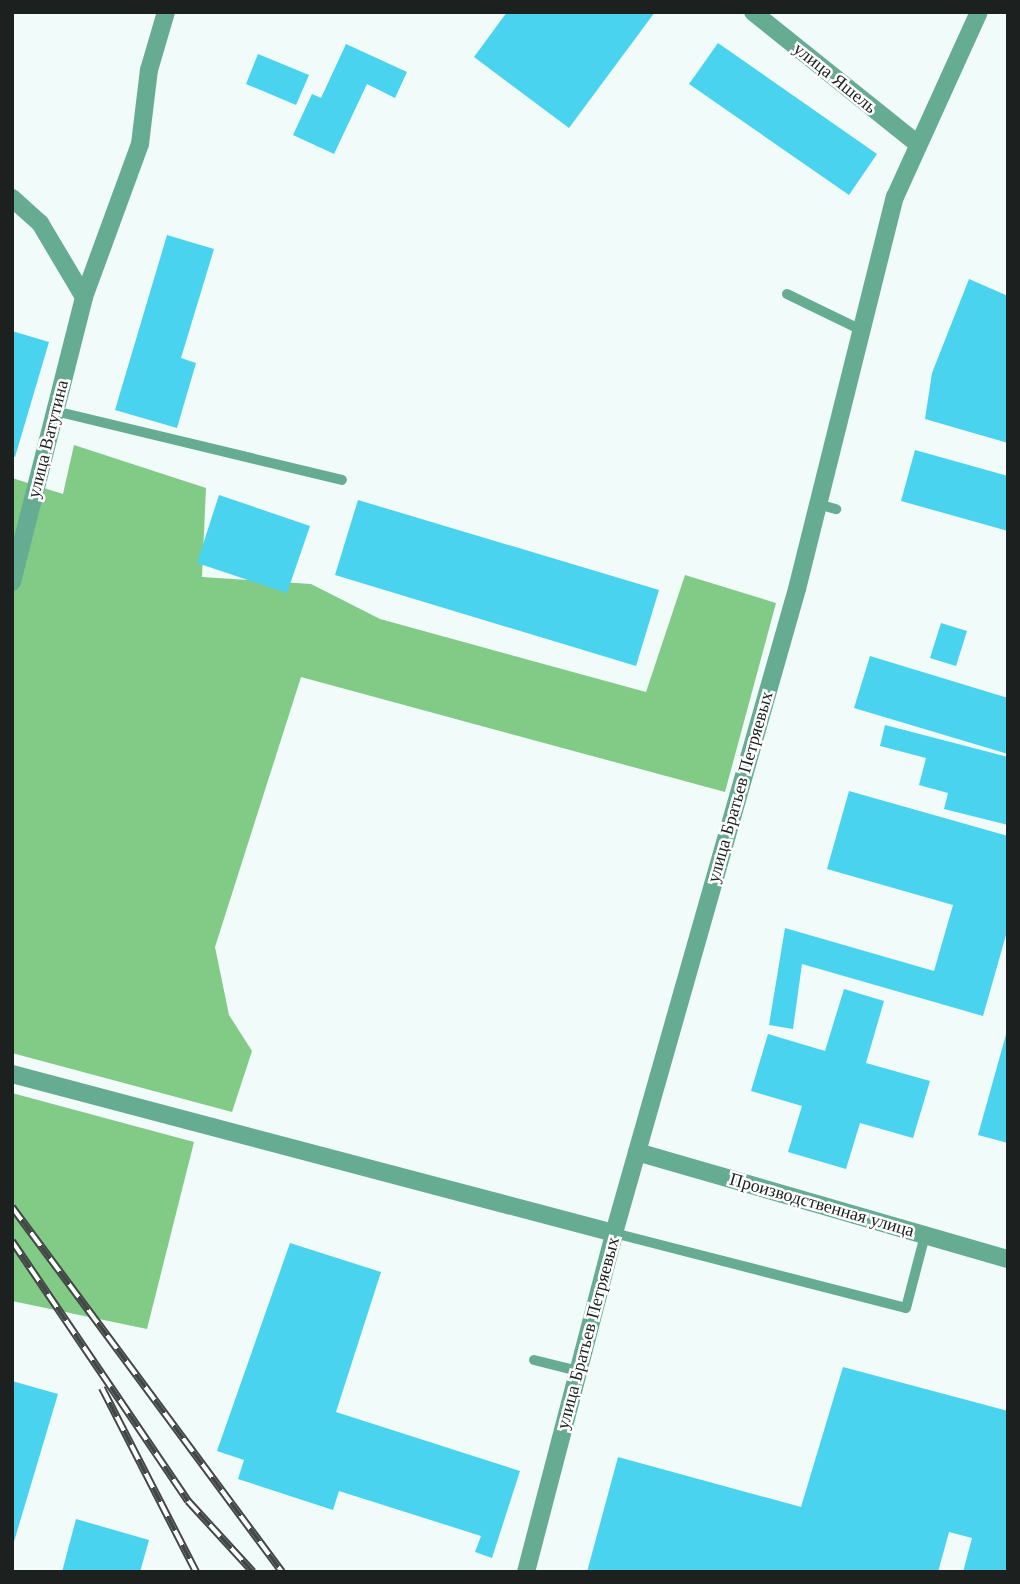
<!DOCTYPE html>
<html>
<head>
<meta charset="utf-8">
<style>
  body { margin:0 }
  #map { position:relative; width:1020px; height:1584px; overflow:hidden; background:#f1fbfa; font-family:"Libre Baskerville",serif }
  div>[style] { position:absolute }
  .forest>* { inset:0; background:#81cb87 }
  .building>* { inset:0; background:#4ad3ef }
  .service>* { height:10px; margin:-5px; padding:0 5px; transform-origin:5px; border-radius:5px; background:#66ac93 }
  .minor>* { height:18px; margin:-9px; padding:0 9px; transform-origin:9px; border-radius:9px; background:#66ac93 }
  .rail>* { height:8px; margin-top:-4px; transform-origin:0; background:repeating-linear-gradient(90deg,#fff 0 16px,#434847 0 32px); box-sizing:border-box; border-block:2px solid #434847 }
  span { translate:-50% -50%; white-space:nowrap; text-align:center; line-height:1.15; -webkit-text-stroke:5px #fff; paint-order:stroke }
  .street-label { font-size:18px; color:#1c201f }
  .frame { position:absolute; inset:0; border:14px solid #1c201f; pointer-events:none }
</style>
</head>
<body>
<div id="map">
  <div class="forest">
    <div style="clip-path:polygon(74px 445px,206px 488px,202px 577px,311px 584px,380px 619px,646px 692px,685px 575px,776px 603px,725px 792px,301px 677px,215px 947px,229px 1015px,252px 1051px,232px 1112px,12px 1053px,12px 478px,63px 494px)"></div>
    <div style="clip-path:polygon(12px 1093px,194px 1142px,147px 1329px,12px 1301px)"></div>
  </div>
  <div class="building">
    <div style="clip-path:polygon(507px 12px,655px 12px,569px 128px,474px 57px)"></div>
    <div style="clip-path:polygon(718px 43px,877px 154px,849px 195px,689px 84px)"></div>
    <div style="clip-path:polygon(346px 44px,407px 72px,395px 98px,367px 84px,334px 154px,293px 135px,312px 94px,321px 98px)"></div>
    <div style="clip-path:polygon(258px 54px,309px 75px,296px 105px,246px 84px)"></div>
    <div style="clip-path:polygon(167px 235px,214px 249px,181px 358px,196px 363px,177px 428px,115px 410px)"></div>
    <div style="clip-path:polygon(969px 279px,1008px 296px,1008px 443px,925px 419px,932px 373px)"></div>
    <div style="clip-path:polygon(12px 331px,49px 342px,15px 457px,12px 456px)"></div>
    <div style="clip-path:polygon(915px 450px,1008px 476px,1008px 531px,901px 501px)"></div>
    <div style="clip-path:polygon(219px 495px,310px 526px,287px 593px,197px 563px)"></div>
    <div style="clip-path:polygon(358px 500px,659px 590px,636px 666px,335px 575px)"></div>
    <div style="clip-path:polygon(941px 623px,967px 631px,956px 666px,930px 658px)"></div>
    <div style="clip-path:polygon(870px 656px,1008px 698px,1008px 754px,854px 708px)"></div>
    <div style="clip-path:polygon(885px 725px,1008px 757px,1008px 825px,944px 809px,948px 793px,919px 785px,926px 758px,880px 746px)"></div>
    <div style="clip-path:polygon(849px 791px,1008px 836px,1008px 928px,983px 1016px,802px 964px,793px 1029px,769px 1025px,785px 928px,934px 971px,953px 905px,827px 869px)"></div>
    <div style="clip-path:polygon(844px 989px,884px 1001px,866px 1063px,930px 1081px,913px 1138px,860px 1123px,846px 1169px,788px 1152px,802px 1106px,751px 1091px,768px 1034px,825px 1051px)"></div>
    <div style="clip-path:polygon(1007px 1031px,1008px 1031px,1008px 1143px,978px 1135px)"></div>
    <div style="clip-path:polygon(290px 1243px,381px 1272px,336px 1412px,520px 1471px,492px 1558px,475px 1552px,481px 1536px,339px 1491px,333px 1510px,238px 1479px,244px 1460px,217px 1451px)"></div>
    <div style="clip-path:polygon(843px 1367px,1008px 1411px,1008px 1572px,963px 1572px,972px 1538px,949px 1532px,938px 1572px,587px 1572px,618px 1457px,801px 1507px)"></div>
    <div style="clip-path:polygon(12px 1381px,58px 1394px,13px 1545px,12px 1545px)"></div>
    <div style="clip-path:polygon(76px 1519px,149px 1540px,140px 1572px,62px 1572px)"></div>
  </div>
  <div class="service">
    <div style="left:787px;top:294px;width:82px;rotate:25.9deg"></div>
    <div style="left:55px;top:411px;width:295px;rotate:13.5deg"></div>
    <div style="left:818px;top:504px;width:19px;rotate:16deg"></div>
    <div style="left:614px;top:1233px;width:301px;rotate:14.4deg"></div>
    <div style="left:906px;top:1308px;width:75px;rotate:-75.4deg"></div>
    <div style="left:534px;top:1360px;width:45px;rotate:14deg"></div>
  </div>
  <div class="minor">
    <div style="left:753px;top:12px;width:211px;rotate:38.7deg"></div>
    <div style="left:12px;top:198px;width:38px;rotate:42deg"></div>
    <div style="left:40px;top:223px;width:86px;rotate:59.3deg"></div>
    <div style="left:12px;top:582px;width:294px;rotate:-75.8deg"></div>
    <div style="left:84px;top:297px;width:163px;rotate:-69.9deg"></div>
    <div style="left:140px;top:144px;width:75px;rotate:-83.1deg"></div>
    <div style="left:149px;top:70px;width:60px;rotate:-73.7deg"></div>
    <div style="left:12px;top:1074px;width:623px;rotate:14.8deg"></div>
    <div style="left:637px;top:1152px;width:386px;rotate:16.1deg"></div>
    <div style="left:526px;top:1572px;width:350px;rotate:-75.4deg"></div>
    <div style="left:614px;top:1233px;width:669px;rotate:-74.14deg"></div>
    <div style="left:797px;top:589px;width:404px;rotate:-76deg"></div>
    <div style="left:895px;top:197px;width:203px;rotate:-65.6deg"></div>
  </div>
  <div class="rail">
    <div style="left:12px;top:1207px;width:454px;rotate:53.5deg"></div>
    <div style="left:12px;top:1241px;width:314px;rotate:55.9deg"></div>
    <div style="left:188px;top:1501px;width:96px;rotate:47.5deg"></div>
    <div style="left:102px;top:1388px;width:207px;rotate:62.9deg"></div>
  </div>
  <div class="street-label">
    <span style="left:835px;top:78px;rotate:39deg">улица Яшель</span>
    <span style="left:48px;top:439px;rotate:-76deg">улица Ватутина</span>
    <span style="left:740px;top:787px;rotate:-74deg">улица Братьев Петряевых</span>
    <span style="left:822px;top:1205px;rotate:16deg">Производственная улица</span>
    <span style="left:588px;top:1333px;rotate:-75deg">улица Братьев Петряевых</span>
  </div>
  <div class="frame"></div>
</div>
</body>
</html>
